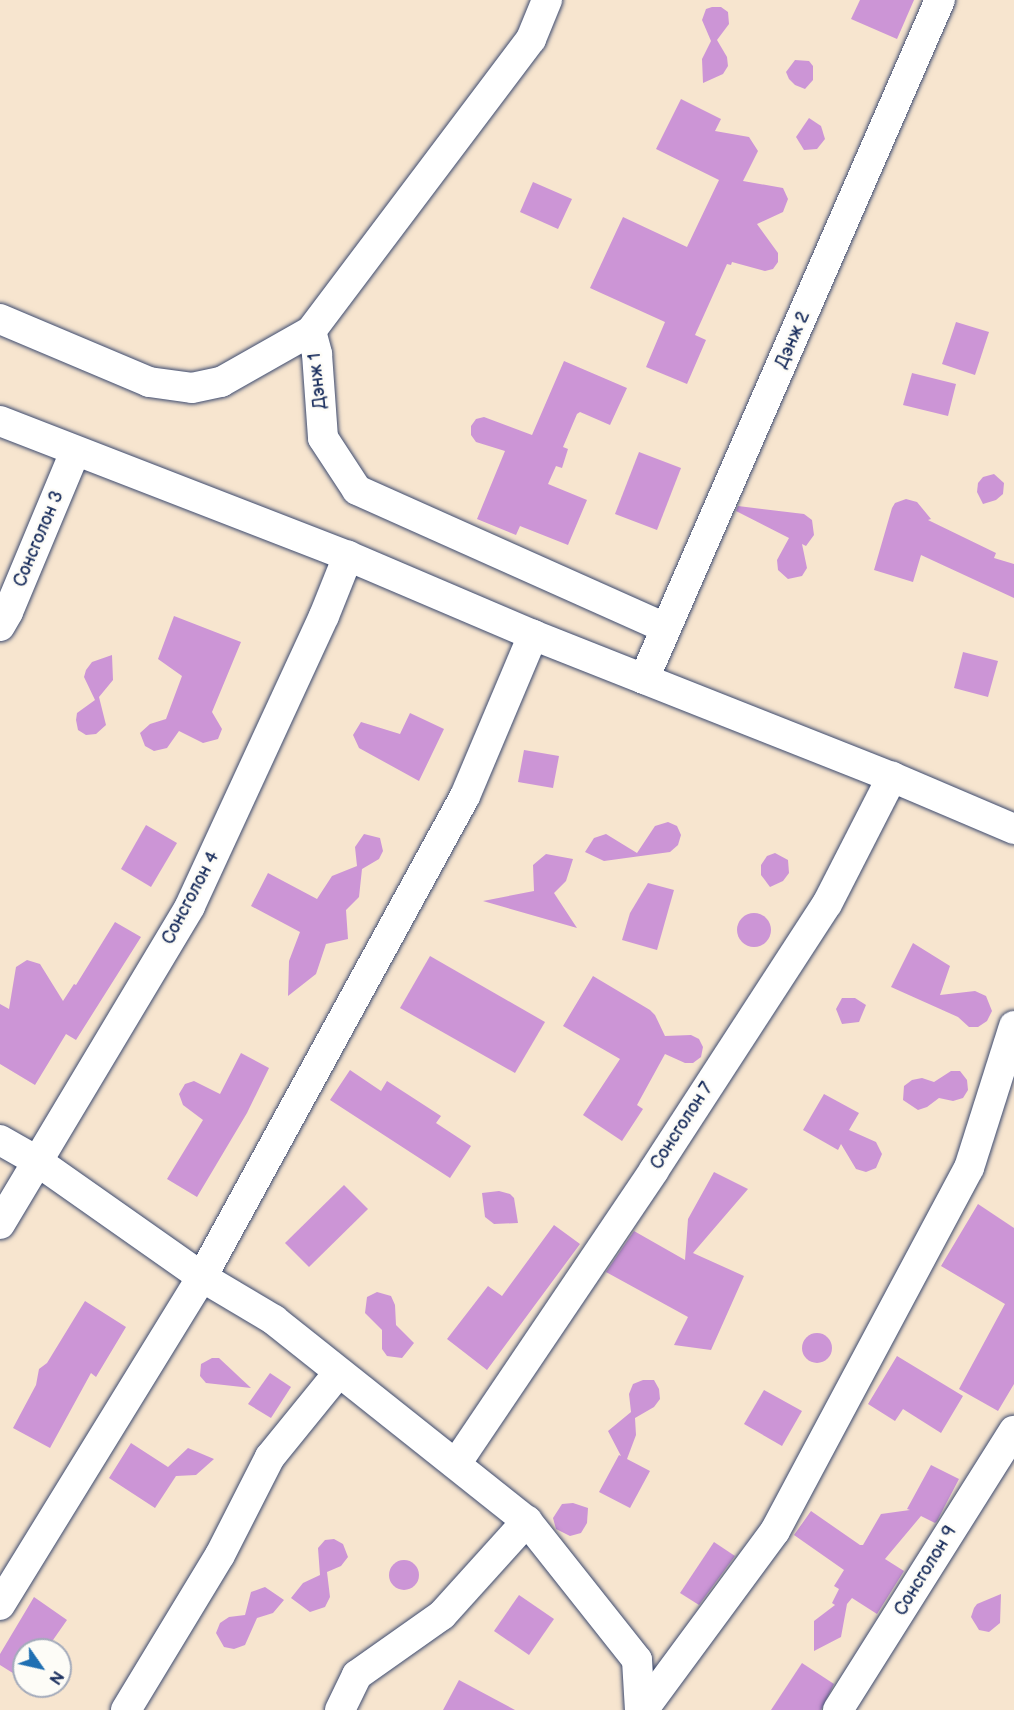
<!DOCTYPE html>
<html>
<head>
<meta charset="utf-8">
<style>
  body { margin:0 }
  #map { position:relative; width:1014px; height:1710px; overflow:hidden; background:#f7e5cf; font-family:"Balsamiq Sans",sans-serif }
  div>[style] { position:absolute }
  .building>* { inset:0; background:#cc95d6 }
  .round { border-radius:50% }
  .roads { filter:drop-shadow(0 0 2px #3c4a6f) drop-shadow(0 0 2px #3c4a6f) }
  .minor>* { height:30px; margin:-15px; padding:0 15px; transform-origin:15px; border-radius:15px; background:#fff }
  span { translate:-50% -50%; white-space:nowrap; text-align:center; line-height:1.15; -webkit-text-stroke:5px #fdfcf7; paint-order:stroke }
  .street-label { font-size:18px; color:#1b2f5e }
  .north { position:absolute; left:12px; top:1638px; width:60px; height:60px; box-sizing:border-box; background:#fdfcf7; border:2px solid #a3aaba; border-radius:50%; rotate:124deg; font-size:16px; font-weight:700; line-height:24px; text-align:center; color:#1b2f5e }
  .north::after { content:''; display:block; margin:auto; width:21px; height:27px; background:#1f6fb2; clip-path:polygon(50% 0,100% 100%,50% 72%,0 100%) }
</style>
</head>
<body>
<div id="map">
  <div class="building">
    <div style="clip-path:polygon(860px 0,914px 0,897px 39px,851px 19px)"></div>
    <div style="clip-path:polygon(712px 7px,721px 7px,728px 12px,729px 24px,717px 40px,727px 57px,728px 66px,723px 74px,703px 83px,702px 59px,711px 41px,702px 20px,706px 9px)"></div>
    <div style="clip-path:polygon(795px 60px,809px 61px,813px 66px,813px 80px,805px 89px,795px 85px,789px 79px,786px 72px)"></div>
    <div style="clip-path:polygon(681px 99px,721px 119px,715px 131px,749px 137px,758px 151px,743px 181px,783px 188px,788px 199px,783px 212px,757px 224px,778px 253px,778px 262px,773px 269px,765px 271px,732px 262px,731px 265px,727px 264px,695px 335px,706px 340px,687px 384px,646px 367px,665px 322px,590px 288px,623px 217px,687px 247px,719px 180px,656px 149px)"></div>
    <div style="clip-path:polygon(809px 118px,821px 126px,825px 139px,817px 149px,804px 150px,796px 137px)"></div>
    <div style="clip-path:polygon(533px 182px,572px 199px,558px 229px,520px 212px)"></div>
    <div style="clip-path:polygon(956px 322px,989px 332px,975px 375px,942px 364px)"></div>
    <div style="clip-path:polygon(564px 361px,627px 388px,610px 425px,580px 412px,577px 414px,563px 447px,568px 449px,562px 468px,556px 466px,548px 484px,587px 500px,568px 545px,520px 526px,516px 535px,477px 519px,505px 451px,476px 442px,471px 435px,471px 426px,476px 419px,484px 417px,532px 435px)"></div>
    <div style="clip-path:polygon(912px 373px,956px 384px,948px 416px,903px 405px)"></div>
    <div style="clip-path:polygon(639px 452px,681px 468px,657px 530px,615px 514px)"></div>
    <div style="clip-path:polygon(994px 474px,1004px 483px,1003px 494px,996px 500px,983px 504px,977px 492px,978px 483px,983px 477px)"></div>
    <div style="clip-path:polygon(906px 499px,917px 502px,931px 519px,928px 520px,996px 553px,994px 558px,1014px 564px,1014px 598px,921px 555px,913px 582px,874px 570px,892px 508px,895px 503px)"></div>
    <div style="clip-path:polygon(738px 506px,804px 514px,812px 520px,814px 535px,806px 546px,802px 544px,807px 568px,802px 576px,788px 579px,778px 570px,777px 560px,789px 538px,736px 511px)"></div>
    <div style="clip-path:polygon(174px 616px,241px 642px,212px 712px,222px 729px,218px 739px,203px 743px,179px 731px,167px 748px,154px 751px,145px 746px,140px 733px,150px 724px,166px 719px,182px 676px,158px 659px)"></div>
    <div style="clip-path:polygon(963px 652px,998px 661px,988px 697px,954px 688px)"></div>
    <div style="clip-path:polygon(112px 655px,113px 680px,99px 697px,106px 725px,96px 734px,86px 735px,78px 730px,76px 720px,77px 713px,95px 700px,84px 677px,86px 670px,92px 662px)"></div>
    <div style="clip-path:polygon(410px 713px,444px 729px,419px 781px,359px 748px,353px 735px,361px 722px,400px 734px)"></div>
    <div style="clip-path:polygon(524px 750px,559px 756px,553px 788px,518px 782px)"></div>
    <div style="clip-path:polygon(668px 822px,677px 826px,681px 835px,678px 845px,670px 852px,604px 861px,585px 852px,594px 838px,606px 834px,637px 853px,655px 826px)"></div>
    <div style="clip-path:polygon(146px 825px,177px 843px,151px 887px,121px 869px)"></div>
    <div style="clip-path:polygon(364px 834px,380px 838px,383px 851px,379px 859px,362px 869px,359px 897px,346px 910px,348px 939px,326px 944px,316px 974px,288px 996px,289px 961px,300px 932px,251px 906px,268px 873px,317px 899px,332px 876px,357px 866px,355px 847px)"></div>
    <div style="clip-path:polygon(775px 853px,788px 860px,789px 873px,783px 881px,770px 887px,761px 875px,761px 865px,767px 856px)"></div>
    <div style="clip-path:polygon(546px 854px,573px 859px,566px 881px,554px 893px,577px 928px,483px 901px,534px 891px,533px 865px)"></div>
    <div style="clip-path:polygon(648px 883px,674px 890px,657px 950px,622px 940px,630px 913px)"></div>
    <div class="round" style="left:737px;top:913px;width:34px;height:34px"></div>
    <div style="clip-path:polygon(115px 922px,141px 937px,76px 1040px,66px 1034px,35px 1085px,0 1064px,0 1004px,9px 1009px,16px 967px,27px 960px,40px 964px,63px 1001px,74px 984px,76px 985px)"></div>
    <div style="clip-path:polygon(913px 943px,950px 966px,940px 995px,975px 991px,986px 996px,992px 1011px,987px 1021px,978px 1027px,969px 1027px,958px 1017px,891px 987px)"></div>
    <div style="clip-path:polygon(430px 956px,545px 1022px,515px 1073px,400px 1008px)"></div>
    <div style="clip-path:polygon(593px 976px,650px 1010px,655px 1015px,665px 1036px,691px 1035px,699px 1039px,703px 1047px,701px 1057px,693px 1063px,685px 1063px,665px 1054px,637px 1105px,643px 1109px,622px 1141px,583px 1115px,620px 1059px,563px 1026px)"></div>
    <div style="clip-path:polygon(842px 998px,855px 998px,866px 1005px,859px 1022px,842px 1024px,836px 1009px)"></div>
    <div style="clip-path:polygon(241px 1053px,269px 1068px,247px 1113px,197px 1197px,167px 1179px,203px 1120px,183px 1105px,179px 1094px,185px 1084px,194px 1081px,220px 1094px)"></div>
    <div style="clip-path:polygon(350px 1070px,381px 1091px,387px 1081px,441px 1116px,436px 1123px,471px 1146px,450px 1178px,330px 1100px)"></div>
    <div style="clip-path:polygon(951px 1071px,960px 1071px,967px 1080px,968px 1090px,963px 1098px,953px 1101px,939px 1098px,927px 1107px,918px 1110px,903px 1100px,904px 1086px,912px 1080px,922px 1078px,934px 1082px)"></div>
    <div style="clip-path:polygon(824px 1094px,859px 1113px,849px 1130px,876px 1142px,882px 1154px,876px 1168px,866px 1172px,856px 1169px,841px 1144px,838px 1150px,803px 1130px)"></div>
    <div style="clip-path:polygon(714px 1172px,748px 1189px,693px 1253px,744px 1276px,711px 1350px,674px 1345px,688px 1317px,606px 1272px,634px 1231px,685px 1260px,688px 1219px)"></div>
    <div style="clip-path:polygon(344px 1185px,368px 1209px,309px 1267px,285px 1243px)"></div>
    <div style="clip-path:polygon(499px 1191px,510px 1194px,514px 1198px,518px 1223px,494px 1224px,485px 1217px,482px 1193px)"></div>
    <div style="clip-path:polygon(978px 1204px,1014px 1228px,1014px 1384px,998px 1411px,959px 1389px,1005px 1304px,941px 1266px)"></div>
    <div style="clip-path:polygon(554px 1225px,580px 1244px,487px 1370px,447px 1339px,488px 1286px,502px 1296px)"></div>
    <div style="clip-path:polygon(377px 1292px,391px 1296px,395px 1305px,396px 1325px,414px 1343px,402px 1358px,387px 1356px,382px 1349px,382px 1330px,365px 1313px,367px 1297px)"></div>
    <div style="clip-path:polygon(85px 1301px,126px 1327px,96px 1377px,91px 1373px,50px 1448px,13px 1428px,36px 1385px,39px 1369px,47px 1363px)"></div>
    <div class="round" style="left:802px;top:1333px;width:30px;height:30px"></div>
    <div style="clip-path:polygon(897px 1356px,963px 1396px,941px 1433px,903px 1409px,895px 1421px,868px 1404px)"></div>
    <div style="clip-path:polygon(212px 1358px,219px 1358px,251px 1388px,206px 1383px,200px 1376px,201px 1364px)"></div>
    <div style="clip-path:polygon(270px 1373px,291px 1387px,271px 1418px,248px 1404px)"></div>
    <div style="clip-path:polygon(654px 1380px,659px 1389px,660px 1399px,654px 1407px,635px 1418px,636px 1435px,627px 1459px,650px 1471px,630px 1508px,599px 1492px,619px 1455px,621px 1456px,608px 1431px,631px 1412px,629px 1394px,633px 1384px,643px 1380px)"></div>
    <div style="clip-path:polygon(764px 1390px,802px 1411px,782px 1446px,744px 1424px)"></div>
    <div style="clip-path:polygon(131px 1443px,168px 1467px,188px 1448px,214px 1459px,196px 1475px,176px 1476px,155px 1508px,109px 1478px)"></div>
    <div style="clip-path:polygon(931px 1465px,959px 1479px,937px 1521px,935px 1523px,921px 1516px,885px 1559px,904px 1571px,877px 1614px,852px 1598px,847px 1604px,841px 1637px,814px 1651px,814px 1621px,835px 1605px,832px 1603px,839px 1589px,834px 1586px,844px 1570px,794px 1535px,811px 1511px,860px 1545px,863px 1545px,881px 1514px,910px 1510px,907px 1509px)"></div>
    <div style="clip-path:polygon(573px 1503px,588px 1508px,587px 1523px,581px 1533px,570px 1536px,556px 1529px,553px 1518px,562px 1504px)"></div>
    <div style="clip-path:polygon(334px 1539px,343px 1544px,348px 1557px,341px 1566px,327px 1572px,330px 1597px,325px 1607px,310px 1612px,291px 1598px,303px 1583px,320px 1575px,318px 1548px,325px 1540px)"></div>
    <div style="clip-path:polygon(714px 1542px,735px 1556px,699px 1605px,680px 1593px)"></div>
    <div class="round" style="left:389px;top:1560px;width:30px;height:30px"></div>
    <div style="clip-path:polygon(265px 1587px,284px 1600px,273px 1613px,257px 1618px,245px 1645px,234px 1649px,224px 1647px,216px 1633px,220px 1623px,229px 1617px,245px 1615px,251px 1592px)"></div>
    <div style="clip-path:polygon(1001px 1594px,1000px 1623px,989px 1632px,979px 1630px,971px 1617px,974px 1608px,977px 1604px)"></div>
    <div style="clip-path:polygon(519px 1595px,554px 1619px,529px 1655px,494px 1631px)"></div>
    <div style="clip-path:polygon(34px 1597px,67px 1620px,46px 1650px,24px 1650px,24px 1680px,0 1665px,0 1654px)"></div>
    <div style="clip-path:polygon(802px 1663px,834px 1684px,821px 1710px,771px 1710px)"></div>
    <div style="clip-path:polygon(459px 1680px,515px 1710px,443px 1710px)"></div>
  </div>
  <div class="roads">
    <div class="minor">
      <div style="left:547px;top:0;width:42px;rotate:112.3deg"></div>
      <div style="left:531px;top:39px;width:366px;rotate:127deg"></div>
      <div style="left:311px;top:331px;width:24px;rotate:75deg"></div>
      <div style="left:317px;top:354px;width:84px;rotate:85.9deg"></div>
      <div style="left:323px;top:438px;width:62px;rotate:56.8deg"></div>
      <div style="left:357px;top:490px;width:338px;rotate:24.1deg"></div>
      <div style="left:0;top:319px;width:162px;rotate:22.9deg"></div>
      <div style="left:149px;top:382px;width:43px;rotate:7.9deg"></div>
      <div style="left:192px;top:388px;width:30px;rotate:-12deg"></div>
      <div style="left:221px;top:382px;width:103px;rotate:-29.5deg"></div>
      <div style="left:0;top:421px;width:373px;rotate:21.2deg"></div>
      <div style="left:348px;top:556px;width:201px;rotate:23.1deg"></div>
      <div style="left:533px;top:635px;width:386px;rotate:21.6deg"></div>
      <div style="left:892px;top:777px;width:133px;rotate:23.1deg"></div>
      <div style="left:0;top:626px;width:16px;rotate:-60deg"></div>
      <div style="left:8px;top:612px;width:173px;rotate:-67.3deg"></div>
      <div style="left:644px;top:679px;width:741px;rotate:-66.45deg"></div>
      <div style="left:0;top:1140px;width:43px;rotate:29.6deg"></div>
      <div style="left:37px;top:1161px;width:202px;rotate:35.1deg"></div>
      <div style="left:202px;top:1277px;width:84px;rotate:30.8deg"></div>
      <div style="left:274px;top:1320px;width:323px;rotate:38.5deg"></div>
      <div style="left:527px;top:1521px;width:177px;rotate:51.6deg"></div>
      <div style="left:637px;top:1660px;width:50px;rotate:86.6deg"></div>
      <div style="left:0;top:1224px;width:370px;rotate:-59.1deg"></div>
      <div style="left:190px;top:906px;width:319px;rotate:-65.2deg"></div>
      <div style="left:324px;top:616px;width:65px;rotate:-68.2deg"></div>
      <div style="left:456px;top:1464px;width:354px;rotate:-56deg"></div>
      <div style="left:654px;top:1170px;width:317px;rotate:-57deg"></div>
      <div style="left:827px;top:904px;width:143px;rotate:-62.9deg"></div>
      <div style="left:0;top:1605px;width:385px;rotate:-58.4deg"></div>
      <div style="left:202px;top:1277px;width:548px;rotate:-61.33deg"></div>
      <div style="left:465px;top:796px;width:175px;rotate:-67.1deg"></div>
      <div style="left:126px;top:1710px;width:181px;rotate:-58.8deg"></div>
      <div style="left:220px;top:1555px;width:110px;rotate:-63deg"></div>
      <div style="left:270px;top:1457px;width:109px;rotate:-50.9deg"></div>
      <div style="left:340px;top:1710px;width:39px;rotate:-64deg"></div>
      <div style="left:357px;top:1675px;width:104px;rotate:-35.2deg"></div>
      <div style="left:442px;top:1615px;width:127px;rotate:-47.9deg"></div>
      <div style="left:643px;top:1710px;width:222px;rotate:-53.6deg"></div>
      <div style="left:775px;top:1531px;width:412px;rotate:-61.9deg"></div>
      <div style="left:969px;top:1168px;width:149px;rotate:-72.4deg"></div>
      <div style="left:838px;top:1710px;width:330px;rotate:-57.8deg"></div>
    </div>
  </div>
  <div class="street-label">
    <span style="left:793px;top:340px;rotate:-66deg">Дэнж 2</span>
    <span style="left:318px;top:381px;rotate:-96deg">Дэнж 1</span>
    <span style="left:39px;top:539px;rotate:-67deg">Сонсголон 3</span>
    <span style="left:191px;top:898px;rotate:-62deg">Сонсголон 4</span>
    <span style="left:682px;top:1126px;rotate:-57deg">Сонсголон 7</span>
    <span style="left:926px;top:1571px;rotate:-58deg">Сонсголон 9</span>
  </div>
  <div class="north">N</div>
</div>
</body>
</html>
